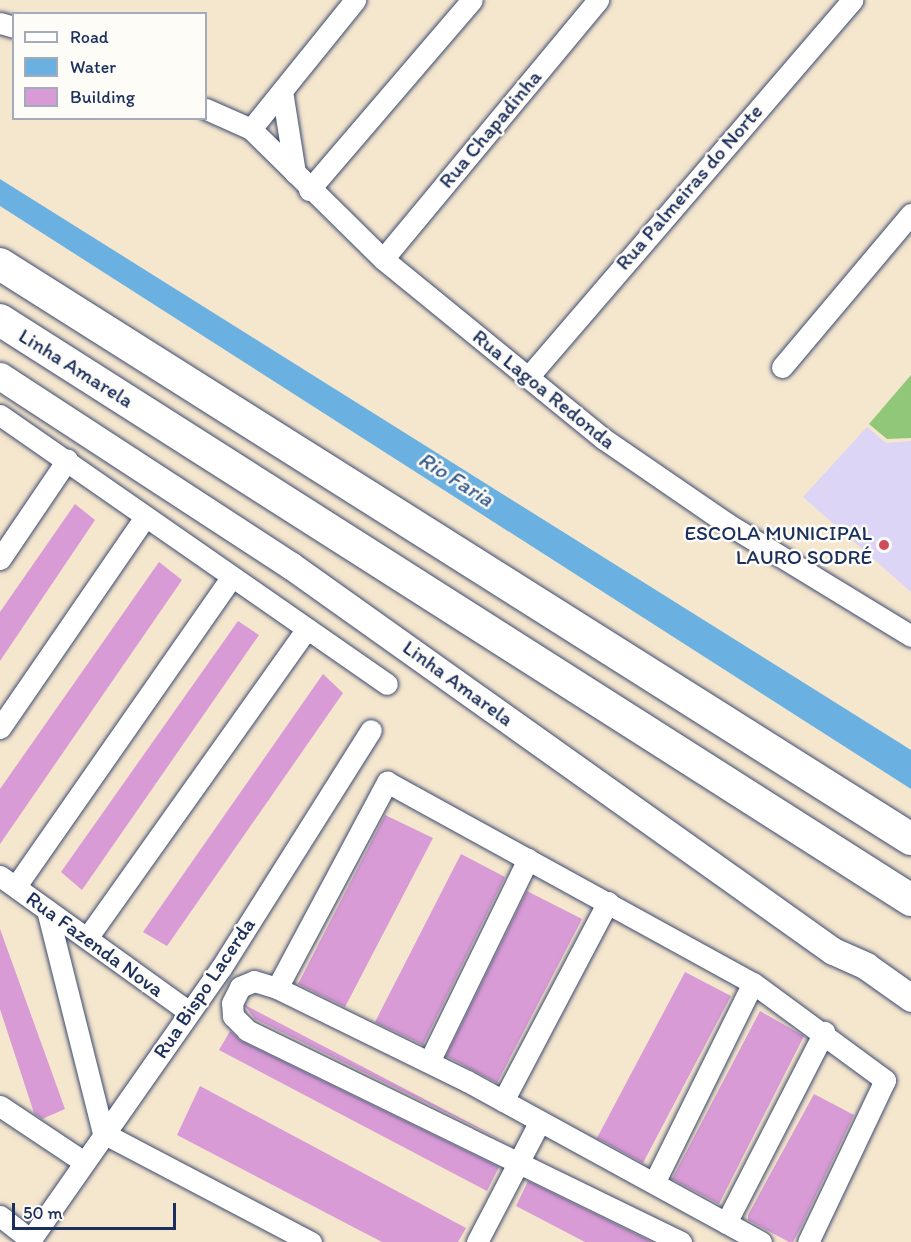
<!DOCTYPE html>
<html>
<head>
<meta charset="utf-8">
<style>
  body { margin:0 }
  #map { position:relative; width:911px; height:1242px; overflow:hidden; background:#f5e6ce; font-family:Itim,sans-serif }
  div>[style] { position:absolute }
  .built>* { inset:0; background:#ddd5f6 }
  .green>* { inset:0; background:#91c779 }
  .water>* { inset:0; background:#6ab1e1 }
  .building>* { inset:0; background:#d89bd5 }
  .roads { filter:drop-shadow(0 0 2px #3c4a6f) drop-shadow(0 0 2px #3c4a6f) }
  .minor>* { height:21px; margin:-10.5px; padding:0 10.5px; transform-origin:10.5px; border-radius:10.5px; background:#fff }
  .major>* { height:27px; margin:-13.5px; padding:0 13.5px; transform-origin:13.5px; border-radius:13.5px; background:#fff }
  .highway>* { height:32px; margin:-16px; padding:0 16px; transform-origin:16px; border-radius:16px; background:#fff }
  .dots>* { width:16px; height:16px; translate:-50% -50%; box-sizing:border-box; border:3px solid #fdfcf7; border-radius:50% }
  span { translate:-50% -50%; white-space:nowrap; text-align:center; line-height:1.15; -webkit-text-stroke:5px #fdfcf7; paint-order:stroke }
  .street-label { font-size:21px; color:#1b2f5e }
  .poi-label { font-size:21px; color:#1b2f5e }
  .right { translate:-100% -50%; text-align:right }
  .water-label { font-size:22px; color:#375c8c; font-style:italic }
  .legend { position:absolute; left:12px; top:12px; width:195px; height:108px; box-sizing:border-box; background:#fdfcf7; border:2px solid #a3aaba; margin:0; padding:8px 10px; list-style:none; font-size:18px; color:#1b2f5e }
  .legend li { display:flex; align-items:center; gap:12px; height:30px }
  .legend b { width:30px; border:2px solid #a3aaba }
  .scale { position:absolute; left:12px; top:1203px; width:164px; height:27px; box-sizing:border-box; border:3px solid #1b2f5e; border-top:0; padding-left:8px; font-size:18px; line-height:21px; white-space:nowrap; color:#1b2f5e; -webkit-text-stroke:4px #fdfcf7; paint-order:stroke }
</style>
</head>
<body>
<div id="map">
  <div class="built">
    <div style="clip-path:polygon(867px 427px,886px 443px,911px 441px,911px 592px,803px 497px)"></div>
  </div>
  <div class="green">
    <div style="clip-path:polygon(911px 375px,911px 438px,887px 439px,869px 424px)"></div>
  </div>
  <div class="water">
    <div style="clip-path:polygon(0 179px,911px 750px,911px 789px,0 206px)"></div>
  </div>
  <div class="building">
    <div style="clip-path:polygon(75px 504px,95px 520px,0 661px,0 612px)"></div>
    <div style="clip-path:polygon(159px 562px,182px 580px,0 844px,0 789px)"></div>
    <div style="clip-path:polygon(238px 621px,259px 635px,82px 890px,61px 872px)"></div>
    <div style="clip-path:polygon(323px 674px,343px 693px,167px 946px,143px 932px)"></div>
    <div style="clip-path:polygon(385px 815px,433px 838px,345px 1007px,298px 984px)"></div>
    <div style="clip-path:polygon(461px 854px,505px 877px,423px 1045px,375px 1022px)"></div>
    <div style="clip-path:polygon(527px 891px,582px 919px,497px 1083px,446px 1056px)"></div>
    <div style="clip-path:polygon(0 929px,65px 1109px,42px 1119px,34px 1113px,0 1009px)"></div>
    <div style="clip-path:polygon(685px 972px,731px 996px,643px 1163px,597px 1138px)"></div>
    <div style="clip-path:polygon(245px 1006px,245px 1005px,510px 1144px,255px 1019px)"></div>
    <div style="clip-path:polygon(760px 1011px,804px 1036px,719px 1204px,672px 1179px)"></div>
    <div style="clip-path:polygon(230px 1031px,241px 1041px,499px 1167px,487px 1191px,219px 1050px)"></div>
    <div style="clip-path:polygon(200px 1086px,466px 1228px,458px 1242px,382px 1242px,177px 1135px)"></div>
    <div style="clip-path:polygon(814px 1094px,854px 1115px,801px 1227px,793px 1242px,789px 1242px,748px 1220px,748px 1215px)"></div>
    <div style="clip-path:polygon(528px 1181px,652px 1242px,585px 1242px,516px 1206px)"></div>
  </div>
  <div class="roads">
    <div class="minor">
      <div style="left:0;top:23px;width:15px;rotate:16deg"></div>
      <div style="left:282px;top:91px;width:83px;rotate:81deg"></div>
      <div style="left:206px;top:109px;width:49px;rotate:24deg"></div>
      <div style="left:251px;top:129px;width:185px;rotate:44.6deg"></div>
      <div style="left:383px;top:259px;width:285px;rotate:39.2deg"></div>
      <div style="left:604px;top:439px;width:148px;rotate:34.5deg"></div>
      <div style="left:726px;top:523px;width:217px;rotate:31.4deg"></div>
      <div style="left:251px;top:129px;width:166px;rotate:-51.1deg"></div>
      <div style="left:309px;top:190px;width:250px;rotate:-49.4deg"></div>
      <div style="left:383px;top:259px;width:337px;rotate:-50.3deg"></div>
      <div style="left:782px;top:367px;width:200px;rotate:-49.9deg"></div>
      <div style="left:529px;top:376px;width:496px;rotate:-49.3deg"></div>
      <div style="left:0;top:415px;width:471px;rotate:34.8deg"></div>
      <div style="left:0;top:559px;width:120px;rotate:-55.9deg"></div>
      <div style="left:0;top:728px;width:256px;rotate:-55.5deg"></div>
      <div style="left:0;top:876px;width:233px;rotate:35.7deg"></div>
      <div style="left:16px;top:886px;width:376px;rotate:-55.1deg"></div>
      <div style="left:47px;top:910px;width:230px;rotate:75.9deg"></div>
      <div style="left:87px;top:938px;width:379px;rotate:-54.6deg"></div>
      <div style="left:277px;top:988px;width:234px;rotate:-61.9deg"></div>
      <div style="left:387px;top:782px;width:418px;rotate:28.8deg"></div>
      <div style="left:753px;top:983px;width:164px;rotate:36.3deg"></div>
      <div style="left:885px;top:1080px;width:179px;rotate:115.4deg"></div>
      <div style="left:429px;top:1062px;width:226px;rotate:-64deg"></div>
      <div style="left:503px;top:1101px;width:225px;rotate:-62.2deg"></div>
      <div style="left:0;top:1106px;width:101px;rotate:33.7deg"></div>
      <div style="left:103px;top:1133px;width:235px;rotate:27.7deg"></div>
      <div style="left:654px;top:1183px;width:223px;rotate:-63.7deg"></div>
      <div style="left:0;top:1216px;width:39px;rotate:38deg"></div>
      <div style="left:726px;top:1223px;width:215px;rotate:-62.8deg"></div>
      <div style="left:29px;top:1242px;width:335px;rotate:-55deg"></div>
      <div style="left:221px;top:968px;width:281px;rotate:-57.8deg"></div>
      <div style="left:477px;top:1242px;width:136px;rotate:-62.5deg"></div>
      <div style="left:681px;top:1242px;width:483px;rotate:-154deg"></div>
      <div style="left:247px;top:1030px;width:20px;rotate:-135deg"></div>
      <div style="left:233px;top:1016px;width:13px;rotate:-94deg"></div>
      <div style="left:232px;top:1003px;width:18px;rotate:-63deg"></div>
      <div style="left:240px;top:987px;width:15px;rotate:-23deg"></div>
      <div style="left:254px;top:981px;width:24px;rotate:17deg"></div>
      <div style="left:277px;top:988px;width:212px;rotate:26.1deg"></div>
      <div style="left:467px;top:1081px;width:335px;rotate:28.7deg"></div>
    </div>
    <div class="major">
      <div style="left:0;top:376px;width:346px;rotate:33.1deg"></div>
      <div style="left:290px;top:565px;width:666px;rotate:35.41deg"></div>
      <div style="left:833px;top:951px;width:36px;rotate:24deg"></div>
      <div style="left:866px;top:966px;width:55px;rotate:35.4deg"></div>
    </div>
    <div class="highway">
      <div style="left:0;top:264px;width:1077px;rotate:32.26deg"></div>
      <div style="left:0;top:320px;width:1080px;rotate:32.48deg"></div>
    </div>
  </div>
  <div class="dots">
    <div style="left:884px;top:545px;background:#d1495b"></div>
  </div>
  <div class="street-label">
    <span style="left:490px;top:129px;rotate:-50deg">Rua Chapadinha</span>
    <span style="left:689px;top:187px;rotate:-49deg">Rua Palmeiras do Norte</span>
    <span style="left:76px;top:368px;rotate:32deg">Linha Amarela</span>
    <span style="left:544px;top:389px;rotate:39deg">Rua Lagoa Redonda</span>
    <span style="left:458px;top:683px;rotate:36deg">Linha Amarela</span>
    <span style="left:95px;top:944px;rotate:36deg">Rua Fazenda Nova</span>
    <span style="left:204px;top:988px;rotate:-56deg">Rua Bispo Lacerda</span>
  </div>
  <div class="poi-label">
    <span class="right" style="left:872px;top:545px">ESCOLA MUNICIPAL<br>LAURO SODRÉ</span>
  </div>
  <div class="water-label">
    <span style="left:456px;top:479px;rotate:32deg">Rio Faria</span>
  </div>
  <ul class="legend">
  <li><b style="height:8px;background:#fff"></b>Road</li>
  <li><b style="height:16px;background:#6ab1e1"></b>Water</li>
  <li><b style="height:16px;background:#d89bd5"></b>Building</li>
  </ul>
  <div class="scale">50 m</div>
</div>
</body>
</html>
